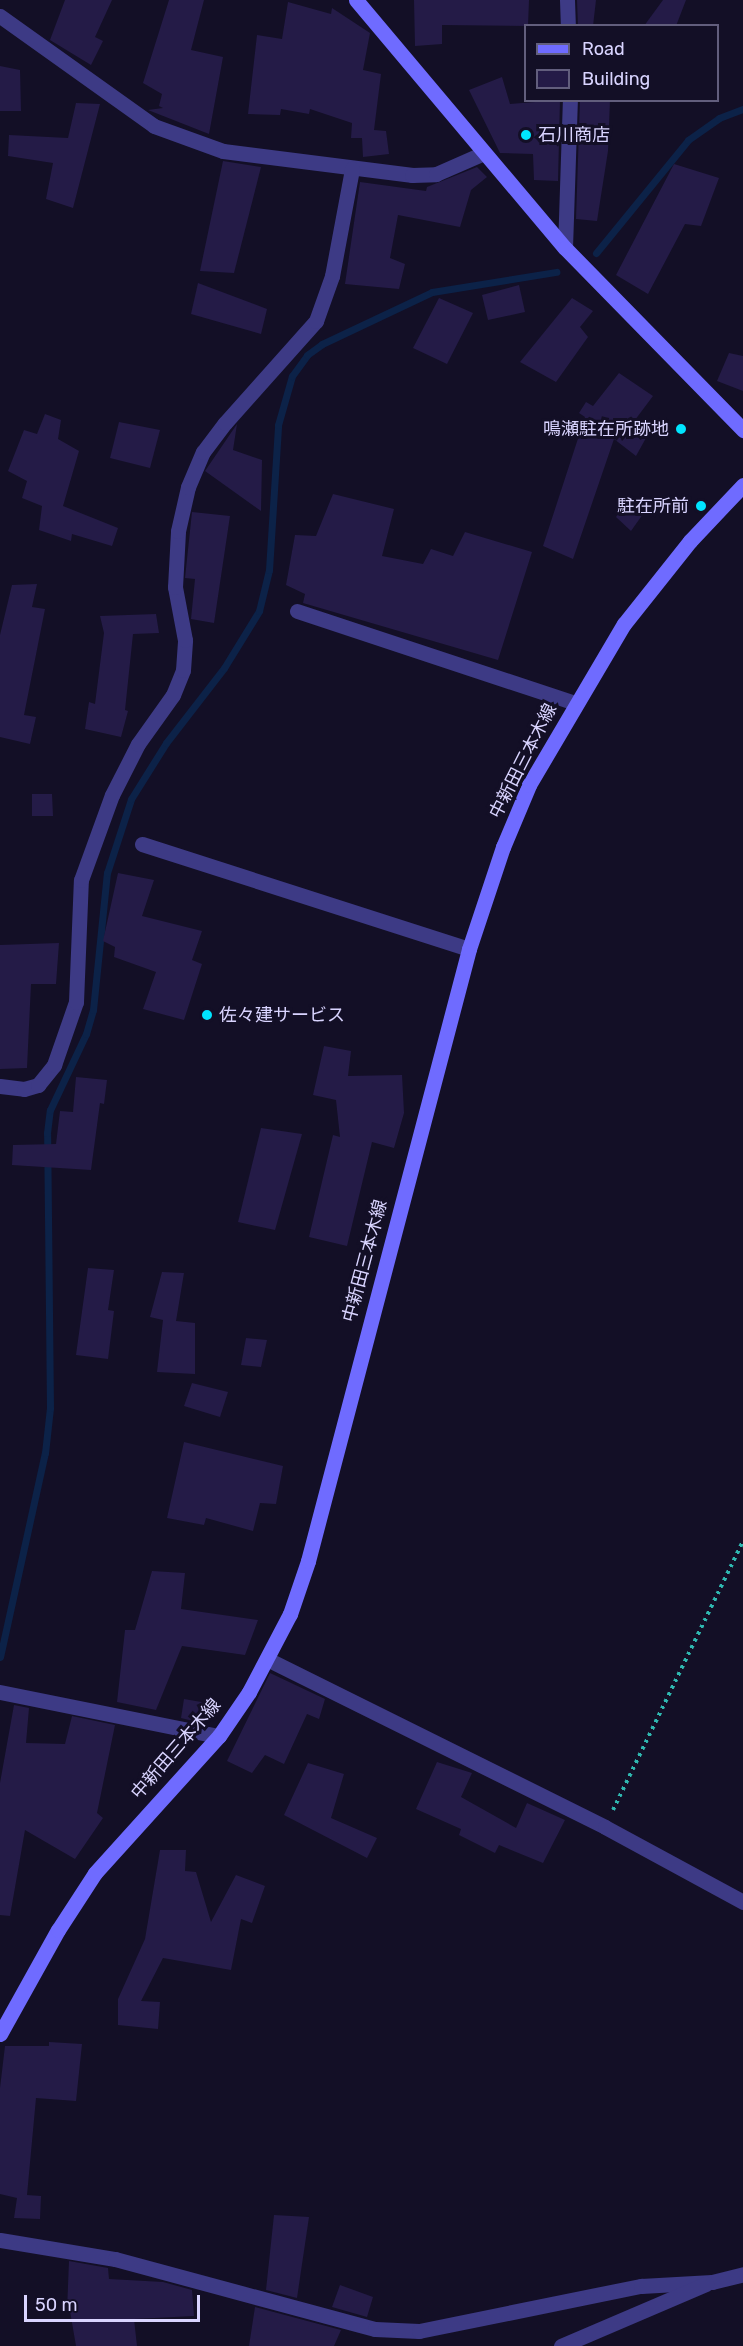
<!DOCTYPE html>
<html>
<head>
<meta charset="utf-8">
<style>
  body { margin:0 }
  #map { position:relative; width:743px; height:2346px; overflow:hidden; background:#130f26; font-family:Rubik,"Noto Sans JP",sans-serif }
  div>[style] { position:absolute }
  .stream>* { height:7px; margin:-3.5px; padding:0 3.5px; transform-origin:3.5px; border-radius:3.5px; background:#0c2248 }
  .building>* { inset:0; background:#241b47 }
  .path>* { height:4px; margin-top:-2px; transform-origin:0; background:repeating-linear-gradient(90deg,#2fb8b0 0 3px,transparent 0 7.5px) }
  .street>* { height:15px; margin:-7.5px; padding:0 7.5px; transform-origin:7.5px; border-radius:7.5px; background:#3d3a85 }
  .secondary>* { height:15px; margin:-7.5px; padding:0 7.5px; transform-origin:7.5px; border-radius:7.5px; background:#6f6bff }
  .dots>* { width:16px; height:16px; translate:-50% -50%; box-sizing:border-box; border:3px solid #130f26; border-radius:50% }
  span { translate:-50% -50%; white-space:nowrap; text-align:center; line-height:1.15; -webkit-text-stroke:6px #130f26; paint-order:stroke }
  .poi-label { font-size:18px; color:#d9d4ff }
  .left { translate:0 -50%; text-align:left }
  .right { translate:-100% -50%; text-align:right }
  .street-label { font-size:18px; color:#d9d4ff }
  .legend { position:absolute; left:524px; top:24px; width:195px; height:78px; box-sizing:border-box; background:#130f26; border:2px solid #625e7d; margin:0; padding:8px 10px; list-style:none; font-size:18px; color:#d9d4ff }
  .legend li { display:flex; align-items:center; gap:12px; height:30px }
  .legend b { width:30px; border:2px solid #625e7d }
  .scale { position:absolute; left:24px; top:2295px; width:176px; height:27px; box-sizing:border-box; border:3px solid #d9d4ff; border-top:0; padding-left:8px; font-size:18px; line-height:21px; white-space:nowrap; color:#d9d4ff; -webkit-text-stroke:4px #130f26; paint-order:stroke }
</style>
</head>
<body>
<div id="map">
  <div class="stream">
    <div style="left:596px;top:253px;width:146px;rotate:-50.8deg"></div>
    <div style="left:688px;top:140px;width:38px;rotate:-35deg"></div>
    <div style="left:719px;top:118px;width:26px;rotate:-21deg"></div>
    <div style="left:0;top:1657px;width:209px;rotate:-77.6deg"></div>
    <div style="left:45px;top:1453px;width:45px;rotate:-83.7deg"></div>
    <div style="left:50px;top:1408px;width:275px;rotate:-90.6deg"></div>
    <div style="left:47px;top:1133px;width:23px;rotate:-83deg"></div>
    <div style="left:50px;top:1110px;width:84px;rotate:-64.7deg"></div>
    <div style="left:86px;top:1034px;width:25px;rotate:-74deg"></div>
    <div style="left:93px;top:1010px;width:138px;rotate:-84.2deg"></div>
    <div style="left:107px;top:873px;width:78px;rotate:-72deg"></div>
    <div style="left:131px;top:799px;width:66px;rotate:-58deg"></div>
    <div style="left:166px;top:743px;width:95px;rotate:-52.3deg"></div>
    <div style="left:224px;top:668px;width:67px;rotate:-58.4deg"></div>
    <div style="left:259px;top:611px;width:42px;rotate:-76.3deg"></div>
    <div style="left:269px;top:570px;width:145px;rotate:-86.4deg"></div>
    <div style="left:278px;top:425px;width:51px;rotate:-74.1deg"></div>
    <div style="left:292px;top:376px;width:26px;rotate:-54deg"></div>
    <div style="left:307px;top:355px;width:19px;rotate:-36deg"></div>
    <div style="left:322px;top:344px;width:122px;rotate:-25.3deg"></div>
    <div style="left:432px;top:292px;width:126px;rotate:-9.2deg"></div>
  </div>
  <div class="building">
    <div style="clip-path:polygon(65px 0,112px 0,95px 37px,103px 41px,91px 65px,50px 40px)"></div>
    <div style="clip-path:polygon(169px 0,204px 0,191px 50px,223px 57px,209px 134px,148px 110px,163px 108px,159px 106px,162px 94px,143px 83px)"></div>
    <div style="clip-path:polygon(414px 0,529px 0,528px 26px,442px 25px,442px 44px,415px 46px)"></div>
    <div style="clip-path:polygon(577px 0,596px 0,593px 26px,578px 26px)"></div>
    <div style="clip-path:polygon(663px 0,686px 0,676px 26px,644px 26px)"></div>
    <div style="clip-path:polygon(288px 2px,331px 14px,332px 8px,370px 33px,363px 70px,381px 74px,374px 130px,386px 131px,389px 154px,363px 157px,362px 138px,351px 138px,352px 123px,310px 109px,309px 114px,281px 109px,280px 115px,248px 114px,257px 35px,282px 39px)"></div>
    <div style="clip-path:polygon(0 66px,20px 70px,21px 111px,0 111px)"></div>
    <div style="clip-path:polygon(502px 77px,510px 104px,560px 100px,558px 181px,534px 180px,533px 154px,500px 153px,469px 90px)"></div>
    <div style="clip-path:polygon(580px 100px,610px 100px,608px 151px,597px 221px,576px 219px)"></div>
    <div style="clip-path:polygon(76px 103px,100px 104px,73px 208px,46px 199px,53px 163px,8px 156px,9px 135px,68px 138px)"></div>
    <div style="clip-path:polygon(223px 161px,261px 167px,234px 273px,200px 271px)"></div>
    <div style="clip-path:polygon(674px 164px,719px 178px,701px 226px,685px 224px,648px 294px,616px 275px)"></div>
    <div style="clip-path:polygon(477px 167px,487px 177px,471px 190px,460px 227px,398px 215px,390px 258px,405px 264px,399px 289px,345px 284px,360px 182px,426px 191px,427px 187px)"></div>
    <div style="clip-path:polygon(198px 283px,267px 309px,261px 334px,191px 314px)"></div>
    <div style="clip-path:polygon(519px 285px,525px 312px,488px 320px,482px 295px)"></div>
    <div style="clip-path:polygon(439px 298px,473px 313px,447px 364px,413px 348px)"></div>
    <div style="clip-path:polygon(572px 298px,593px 311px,580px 327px,588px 337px,556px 382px,520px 362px)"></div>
    <div style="clip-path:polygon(729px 353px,743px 356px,743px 391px,717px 381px)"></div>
    <div style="clip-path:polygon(619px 373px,653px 396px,629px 428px,646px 438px,636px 456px,614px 439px,573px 559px,543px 546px,585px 417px,579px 413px,586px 402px,593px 406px)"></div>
    <div style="clip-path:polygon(45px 414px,61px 420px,58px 439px,79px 451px,63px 506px,118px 528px,112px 546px,72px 534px,71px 541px,39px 530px,42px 506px,22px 498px,27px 481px,8px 471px,24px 430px,37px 434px)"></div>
    <div style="clip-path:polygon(119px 422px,160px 430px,150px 468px,110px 458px)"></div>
    <div style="clip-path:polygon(237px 424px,233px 450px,262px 460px,261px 511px,205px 471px)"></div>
    <div style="clip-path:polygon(333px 494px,394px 509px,382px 556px,423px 564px,431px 549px,453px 556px,465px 532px,532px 552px,498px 660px,303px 603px,305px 594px,286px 585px,295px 535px,316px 536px)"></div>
    <div style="clip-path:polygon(628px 501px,643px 514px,631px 531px,616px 517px)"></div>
    <div style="clip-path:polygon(192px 512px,230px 516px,214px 623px,191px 619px,195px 579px,185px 578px)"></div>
    <div style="clip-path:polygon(37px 584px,32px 607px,45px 609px,24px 715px,36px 717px,30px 744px,0 737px,0 635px,12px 585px)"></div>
    <div style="clip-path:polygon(156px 614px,159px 633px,133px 634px,125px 710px,128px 711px,121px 737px,85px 729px,89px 702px,95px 704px,104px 633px,100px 616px)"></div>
    <div style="clip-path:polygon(32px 794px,52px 794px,53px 816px,32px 816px)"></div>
    <div style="clip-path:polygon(118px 873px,154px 880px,142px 916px,202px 931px,192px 960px,202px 964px,184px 1020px,143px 1009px,156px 972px,114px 957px,115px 947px,103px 941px)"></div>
    <div style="clip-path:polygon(59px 943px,56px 984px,31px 984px,27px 1068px,0 1069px,0 945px)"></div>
    <div style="clip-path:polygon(324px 1046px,351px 1051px,348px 1076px,402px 1075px,404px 1113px,394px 1148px,372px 1142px,347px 1246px,309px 1237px,333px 1135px,340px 1137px,336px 1100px,313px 1095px)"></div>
    <div style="clip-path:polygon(76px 1077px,107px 1080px,104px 1104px,100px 1103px,91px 1170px,12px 1165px,13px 1145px,56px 1144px,60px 1111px,73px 1112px)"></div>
    <div style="clip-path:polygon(261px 1128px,302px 1134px,275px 1230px,238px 1222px)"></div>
    <div style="clip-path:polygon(88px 1268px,114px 1270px,108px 1310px,114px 1311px,108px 1359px,76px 1355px)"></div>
    <div style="clip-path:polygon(162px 1272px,184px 1273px,176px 1321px,195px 1323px,195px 1374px,157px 1372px,163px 1320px,150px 1317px)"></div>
    <div style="clip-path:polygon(246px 1338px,267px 1340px,261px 1367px,241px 1365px)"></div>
    <div style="clip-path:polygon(192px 1383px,228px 1392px,220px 1417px,184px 1406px)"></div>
    <div style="clip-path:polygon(184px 1442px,283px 1466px,276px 1504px,260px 1503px,253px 1531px,206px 1518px,204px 1525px,167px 1518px)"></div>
    <div style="clip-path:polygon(152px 1571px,185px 1573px,181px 1609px,258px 1620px,245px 1655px,182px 1646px,156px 1710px,117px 1702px,125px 1630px,135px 1630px)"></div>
    <div style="clip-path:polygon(270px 1673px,325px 1699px,319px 1719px,307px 1714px,284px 1764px,265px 1755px,252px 1773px,227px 1761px)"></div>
    <div style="clip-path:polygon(184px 1699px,207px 1703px,201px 1723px,181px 1718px)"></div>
    <div style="clip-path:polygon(14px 1705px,29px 1708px,26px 1743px,65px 1744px,72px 1716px,115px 1725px,97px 1813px,103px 1818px,75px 1859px,25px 1830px,10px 1916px,0 1915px,0 1783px)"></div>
    <div style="clip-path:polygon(437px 1762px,472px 1773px,461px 1797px,516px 1828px,527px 1803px,565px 1820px,543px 1863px,499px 1845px,495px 1853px,459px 1835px,461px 1829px,416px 1809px)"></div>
    <div style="clip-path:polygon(308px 1763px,344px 1774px,331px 1818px,377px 1838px,367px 1858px,284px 1815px)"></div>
    <div style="clip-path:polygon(160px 1850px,186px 1850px,185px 1871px,196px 1872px,211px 1922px,236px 1875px,265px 1886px,252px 1923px,241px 1919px,231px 1970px,163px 1958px,141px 2001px,160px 2002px,158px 2029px,118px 2025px,118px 1999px,145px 1939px)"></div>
    <div style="clip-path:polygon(49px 2042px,82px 2044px,76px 2101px,36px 2098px,27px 2195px,41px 2196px,40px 2219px,14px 2218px,17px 2198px,0 2194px,0 2088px,5px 2046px,49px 2046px)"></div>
    <div style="clip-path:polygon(274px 2215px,309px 2217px,297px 2298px,266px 2290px)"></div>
    <div style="clip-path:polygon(69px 2261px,108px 2268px,109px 2279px,163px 2282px,192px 2290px,194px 2316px,134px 2319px,137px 2346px,76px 2346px,70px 2311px,67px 2311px)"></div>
    <div style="clip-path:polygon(340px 2285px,373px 2297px,367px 2317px,332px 2307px)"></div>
    <div style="clip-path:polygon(255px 2307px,326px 2326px,341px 2330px,334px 2346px,249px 2346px)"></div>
  </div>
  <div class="path">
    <div style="left:613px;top:1810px;width:299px;rotate:-64.2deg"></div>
  </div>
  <div class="street">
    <div style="left:567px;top:0;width:26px;rotate:88deg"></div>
    <div style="left:0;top:16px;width:189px;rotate:35.5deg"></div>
    <div style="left:154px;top:126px;width:73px;rotate:19.9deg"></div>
    <div style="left:223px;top:151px;width:191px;rotate:7.2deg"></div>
    <div style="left:412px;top:175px;width:24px;rotate:-2deg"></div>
    <div style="left:436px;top:174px;width:52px;rotate:-23.6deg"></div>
    <div style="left:565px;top:248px;width:148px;rotate:-88.1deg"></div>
    <div style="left:297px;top:611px;width:293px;rotate:18.3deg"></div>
    <div style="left:142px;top:844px;width:343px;rotate:17.8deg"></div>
    <div style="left:0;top:1086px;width:24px;rotate:7deg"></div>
    <div style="left:24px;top:1089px;width:15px;rotate:-16deg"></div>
    <div style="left:38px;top:1085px;width:26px;rotate:-51deg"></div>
    <div style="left:54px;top:1065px;width:67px;rotate:-70.8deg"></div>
    <div style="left:76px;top:1002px;width:122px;rotate:-87.7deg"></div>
    <div style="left:81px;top:880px;width:90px;rotate:-70deg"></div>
    <div style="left:112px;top:795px;width:57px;rotate:-63deg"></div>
    <div style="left:138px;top:744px;width:60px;rotate:-54.5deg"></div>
    <div style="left:173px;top:695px;width:27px;rotate:-68deg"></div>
    <div style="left:183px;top:670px;width:30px;rotate:-86deg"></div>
    <div style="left:185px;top:640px;width:54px;rotate:-100.7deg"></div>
    <div style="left:175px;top:587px;width:56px;rotate:-86.9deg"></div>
    <div style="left:178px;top:531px;width:45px;rotate:-77.2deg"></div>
    <div style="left:188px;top:487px;width:38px;rotate:-67deg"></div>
    <div style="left:203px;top:452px;width:36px;rotate:-53deg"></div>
    <div style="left:225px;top:423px;width:137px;rotate:-48.3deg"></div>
    <div style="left:316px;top:321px;width:48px;rotate:-70.4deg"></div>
    <div style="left:332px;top:276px;width:109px;rotate:-79.4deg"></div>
    <div style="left:267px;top:1659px;width:377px;rotate:26.4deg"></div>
    <div style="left:605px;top:1827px;width:157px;rotate:28.5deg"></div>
    <div style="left:0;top:1692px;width:223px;rotate:11.4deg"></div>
    <div style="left:0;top:2240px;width:117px;rotate:9.4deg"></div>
    <div style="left:115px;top:2259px;width:269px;rotate:15.1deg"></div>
    <div style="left:375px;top:2329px;width:44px;rotate:2.6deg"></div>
    <div style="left:419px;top:2331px;width:227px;rotate:-11.5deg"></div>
    <div style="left:641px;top:2286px;width:71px;rotate:-3.2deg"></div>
    <div style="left:712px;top:2282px;width:32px;rotate:-14deg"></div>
    <div style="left:561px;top:2346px;width:158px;rotate:-23.2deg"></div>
  </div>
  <div class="secondary">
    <div style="left:356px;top:0;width:324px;rotate:49.9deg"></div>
    <div style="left:565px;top:248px;width:255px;rotate:45.6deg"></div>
    <div style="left:0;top:2034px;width:119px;rotate:-60.9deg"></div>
    <div style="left:58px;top:1930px;width:68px;rotate:-57deg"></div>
    <div style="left:95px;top:1873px;width:185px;rotate:-47.9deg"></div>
    <div style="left:219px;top:1736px;width:53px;rotate:-55.7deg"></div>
    <div style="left:249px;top:1692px;width:88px;rotate:-62.3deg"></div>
    <div style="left:290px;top:1614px;width:56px;rotate:-71.2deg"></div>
    <div style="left:308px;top:1561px;width:633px;rotate:-75.26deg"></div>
    <div style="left:469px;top:949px;width:108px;rotate:-71.6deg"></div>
    <div style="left:503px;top:847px;width:67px;rotate:-67.2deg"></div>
    <div style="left:529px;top:785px;width:187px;rotate:-59.5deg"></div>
    <div style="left:624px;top:624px;width:106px;rotate:-51.5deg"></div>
    <div style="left:690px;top:541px;width:77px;rotate:-46.6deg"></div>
  </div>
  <div class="dots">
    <div style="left:526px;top:135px;background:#00e5ff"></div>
    <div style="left:681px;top:429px;background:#00e5ff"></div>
    <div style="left:701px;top:506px;background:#00e5ff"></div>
    <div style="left:207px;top:1015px;background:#00e5ff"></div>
  </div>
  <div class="poi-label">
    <span class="left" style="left:538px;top:135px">石川商店</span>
    <span class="right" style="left:669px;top:429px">鳴瀬駐在所跡地</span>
    <span class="right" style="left:689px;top:506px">駐在所前</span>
    <span class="left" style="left:219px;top:1015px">佐々建サービス</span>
  </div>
  <div class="street-label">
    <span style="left:523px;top:761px;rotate:-63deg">中新田三本木線</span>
    <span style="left:365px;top:1261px;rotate:-75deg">中新田三本木線</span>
    <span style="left:176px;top:1749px;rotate:-49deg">中新田三本木線</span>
  </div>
  <ul class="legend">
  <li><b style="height:8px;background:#6f6bff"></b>Road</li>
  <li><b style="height:16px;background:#241b47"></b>Building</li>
  </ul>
  <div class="scale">50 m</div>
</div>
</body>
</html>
